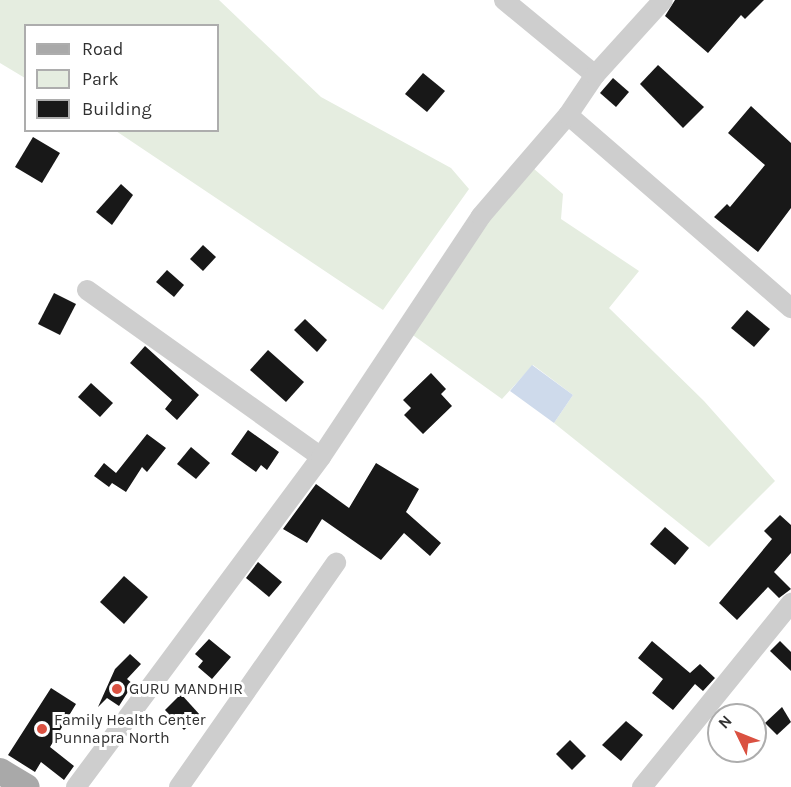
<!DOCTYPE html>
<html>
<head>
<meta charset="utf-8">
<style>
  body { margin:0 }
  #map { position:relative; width:791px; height:787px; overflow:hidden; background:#fff; font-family:Karla,sans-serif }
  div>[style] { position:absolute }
  .green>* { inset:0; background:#e5ede0 }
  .water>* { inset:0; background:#cedaeb }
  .building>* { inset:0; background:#181818 }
  .minor>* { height:20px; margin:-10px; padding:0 10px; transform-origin:10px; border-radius:10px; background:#cecece }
  .major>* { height:26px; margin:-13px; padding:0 13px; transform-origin:13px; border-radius:13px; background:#a9a9a9 }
  .dots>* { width:16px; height:16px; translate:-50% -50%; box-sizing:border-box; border:3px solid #fff; border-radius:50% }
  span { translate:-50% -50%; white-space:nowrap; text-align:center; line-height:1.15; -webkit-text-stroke:6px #fff; paint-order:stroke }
  .poi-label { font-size:16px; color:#313131 }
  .left { translate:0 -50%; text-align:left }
  .legend { position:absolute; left:24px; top:24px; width:195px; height:108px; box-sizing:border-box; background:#fff; border:2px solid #adadad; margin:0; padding:8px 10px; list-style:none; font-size:18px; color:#313131 }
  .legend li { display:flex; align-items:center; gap:12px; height:30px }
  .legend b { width:30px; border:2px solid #adadad }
  .north { position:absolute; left:707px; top:703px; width:60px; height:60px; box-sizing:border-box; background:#fff; border:2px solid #adadad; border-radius:50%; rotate:313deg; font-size:16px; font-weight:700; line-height:24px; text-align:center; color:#313131 }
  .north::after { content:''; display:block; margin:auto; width:21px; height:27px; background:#da5141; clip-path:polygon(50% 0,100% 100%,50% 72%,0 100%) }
</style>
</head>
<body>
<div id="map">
  <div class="green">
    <div style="clip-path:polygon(0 0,219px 0,321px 97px,451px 168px,469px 189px,383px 310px,116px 131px,218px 130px,218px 26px,26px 26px,25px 78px,0 63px)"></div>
    <div style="clip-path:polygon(533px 168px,563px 194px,561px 219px,639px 271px,609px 308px,704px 401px,775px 481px,709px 547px,554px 423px,573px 395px,533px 365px,502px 399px,410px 333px,475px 237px)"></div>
  </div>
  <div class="water">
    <div style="clip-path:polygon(532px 365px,573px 395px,554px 423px,510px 391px)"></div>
  </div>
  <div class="building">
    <div style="clip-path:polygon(675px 0,764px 0,745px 19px,741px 15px,708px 53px,665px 16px)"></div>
    <div style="clip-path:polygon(658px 65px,704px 107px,683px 128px,640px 84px)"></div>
    <div style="clip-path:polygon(423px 73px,445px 91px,427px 112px,405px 94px)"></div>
    <div style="clip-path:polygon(613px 78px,629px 92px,616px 107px,600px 93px)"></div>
    <div style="clip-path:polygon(751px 106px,791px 143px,791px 208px,758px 252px,714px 217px,727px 204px,730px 207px,765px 165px,728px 133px)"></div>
    <div style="clip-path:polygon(33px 137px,60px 153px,42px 183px,15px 167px)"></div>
    <div style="clip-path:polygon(121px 184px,133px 195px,112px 225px,96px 212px)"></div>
    <div style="clip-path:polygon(203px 245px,216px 257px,203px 271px,190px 259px)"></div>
    <div style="clip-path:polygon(167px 270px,184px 285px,174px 297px,156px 282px)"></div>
    <div style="clip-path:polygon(54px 293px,76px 304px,60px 335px,38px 324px)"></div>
    <div style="clip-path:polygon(747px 310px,770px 329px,754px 347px,731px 328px)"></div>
    <div style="clip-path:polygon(305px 319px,327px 340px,317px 352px,294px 330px)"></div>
    <div style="clip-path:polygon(145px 346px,199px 395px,177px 420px,165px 409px,172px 400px,130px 363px)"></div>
    <div style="clip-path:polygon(268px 350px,304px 382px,286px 402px,250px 370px)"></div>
    <div style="clip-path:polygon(431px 373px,446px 389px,441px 394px,452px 406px,423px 434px,404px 415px,411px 408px,403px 400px)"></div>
    <div style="clip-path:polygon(91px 383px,113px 403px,100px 417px,78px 397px)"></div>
    <div style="clip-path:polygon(248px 430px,279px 452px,267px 470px,261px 465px,256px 472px,231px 454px)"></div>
    <div style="clip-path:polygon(147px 434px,166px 448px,147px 472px,142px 467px,126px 492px,112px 483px,109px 487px,94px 476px,104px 463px,116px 473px)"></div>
    <div style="clip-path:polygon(191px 447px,210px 463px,196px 479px,177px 464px)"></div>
    <div style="clip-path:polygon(376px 463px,419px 489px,406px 512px,441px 543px,430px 556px,404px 533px,381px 560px,322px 519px,307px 543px,283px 529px,316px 484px,349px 508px)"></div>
    <div style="clip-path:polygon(780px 515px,791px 525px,791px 553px,774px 572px,791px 589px,779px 598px,768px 587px,737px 620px,719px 603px,772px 539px,764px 531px)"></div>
    <div style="clip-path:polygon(665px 527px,689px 548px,675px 565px,650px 544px)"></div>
    <div style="clip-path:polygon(258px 562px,282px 582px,269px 597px,246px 578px)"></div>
    <div style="clip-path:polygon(124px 576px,148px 597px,124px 624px,100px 602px)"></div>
    <div style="clip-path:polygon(209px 639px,231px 657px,212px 679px,198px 667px,203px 661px,195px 654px)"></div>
    <div style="clip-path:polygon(652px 641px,690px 673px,700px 664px,715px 678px,703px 691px,695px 684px,673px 710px,652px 693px,663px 679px,638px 658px)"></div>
    <div style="clip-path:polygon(780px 641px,791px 652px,791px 671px,770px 651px)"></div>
    <div style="clip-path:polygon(130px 654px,141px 664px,127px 679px,133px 684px,119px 706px,107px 698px,98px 707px,115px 669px)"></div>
    <div style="clip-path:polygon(51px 688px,76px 704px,50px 747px,74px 766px,64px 780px,41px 762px,35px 772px,8px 755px)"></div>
    <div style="clip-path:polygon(181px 694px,200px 715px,184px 730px,165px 710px)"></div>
    <div style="clip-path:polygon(782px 707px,791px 722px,777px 735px,765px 723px)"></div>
    <div style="clip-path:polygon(626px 721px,643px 735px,621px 761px,602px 745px)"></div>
    <div style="clip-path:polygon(570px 740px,586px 756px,572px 770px,556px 754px)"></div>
  </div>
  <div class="minor">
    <div style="left:504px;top:0;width:118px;rotate:39.5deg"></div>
    <div style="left:568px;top:115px;width:295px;rotate:40.9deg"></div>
    <div style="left:87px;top:290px;width:287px;rotate:35.5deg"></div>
    <div style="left:76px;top:787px;width:411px;rotate:-53.4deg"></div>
    <div style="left:321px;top:457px;width:289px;rotate:-56.4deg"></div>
    <div style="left:481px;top:216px;width:133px;rotate:-49.3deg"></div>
    <div style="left:568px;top:115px;width:48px;rotate:-56deg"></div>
    <div style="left:595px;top:75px;width:101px;rotate:-47.8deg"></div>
    <div style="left:179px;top:787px;width:274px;rotate:-55deg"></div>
    <div style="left:642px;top:787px;width:237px;rotate:-51deg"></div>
  </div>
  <div class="major">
    <div style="left:0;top:771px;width:31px;rotate:31deg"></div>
  </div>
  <div class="dots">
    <div style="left:117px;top:689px;background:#da5141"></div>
    <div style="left:42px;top:729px;background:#da5141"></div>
  </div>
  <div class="poi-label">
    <span class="left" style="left:129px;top:689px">GURU MANDHIR</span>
    <span class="left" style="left:54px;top:729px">Family Health Center<br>Punnapra North</span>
  </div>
  <ul class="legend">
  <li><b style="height:8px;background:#a9a9a9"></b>Road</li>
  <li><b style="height:16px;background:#e5ede0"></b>Park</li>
  <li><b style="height:16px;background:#181818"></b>Building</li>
  </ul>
  <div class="north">N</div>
</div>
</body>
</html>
